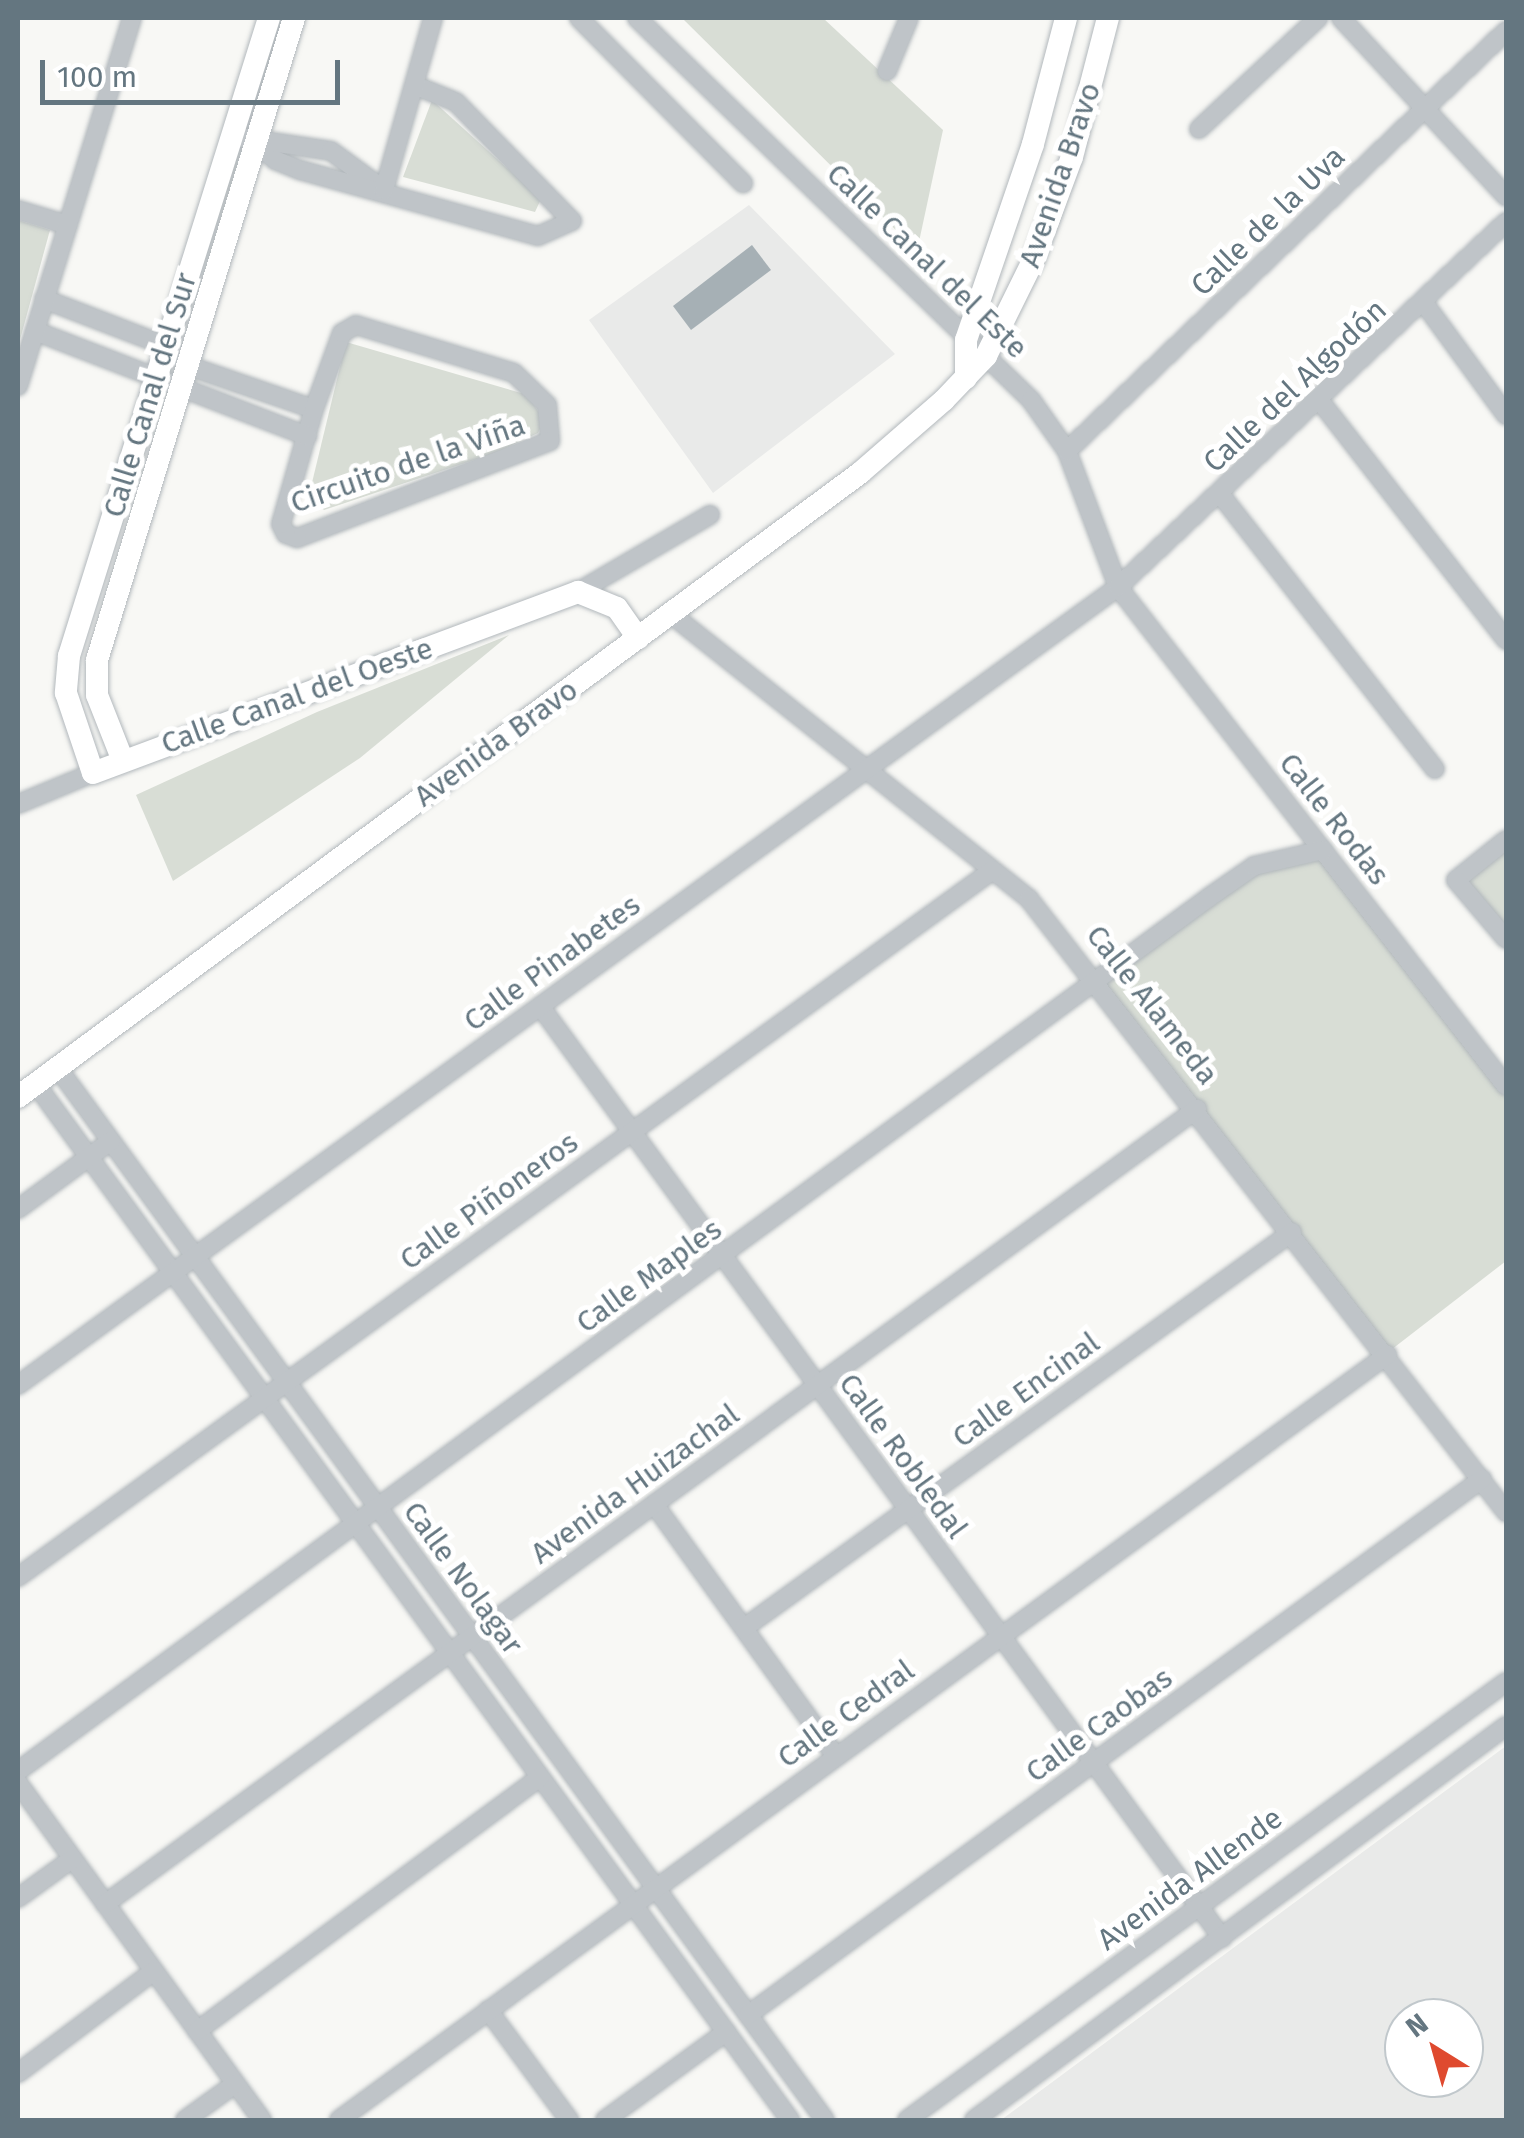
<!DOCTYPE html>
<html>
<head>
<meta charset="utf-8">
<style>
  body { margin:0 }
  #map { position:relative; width:1524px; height:2138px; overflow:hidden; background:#f8f8f5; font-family:"Fira Sans",sans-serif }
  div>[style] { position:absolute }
  .built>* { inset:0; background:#e9eae9 }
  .green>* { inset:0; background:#d8ddd5 }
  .building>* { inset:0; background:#a6b0b5 }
  .roads { filter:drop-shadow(0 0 2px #b2b8bc) drop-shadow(0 0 2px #b2b8bc) }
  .street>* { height:18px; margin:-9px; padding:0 9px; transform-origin:9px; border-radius:9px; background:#bfc4c8 }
  .secondary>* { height:22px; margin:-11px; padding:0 11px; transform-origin:11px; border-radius:11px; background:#fff }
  span { translate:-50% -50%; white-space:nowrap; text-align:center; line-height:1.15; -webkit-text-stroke:10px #fff; paint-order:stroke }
  .street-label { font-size:30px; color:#647680 }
  .frame { position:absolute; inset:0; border:20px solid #647680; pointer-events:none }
  .north { position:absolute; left:1384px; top:1998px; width:100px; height:100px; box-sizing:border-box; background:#fff; border:2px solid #c1c8cc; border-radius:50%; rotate:323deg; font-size:28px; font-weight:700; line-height:40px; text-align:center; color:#647680 }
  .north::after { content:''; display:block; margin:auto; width:35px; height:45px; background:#df4a2f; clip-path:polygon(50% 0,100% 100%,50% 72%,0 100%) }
  .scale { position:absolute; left:40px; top:60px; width:300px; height:45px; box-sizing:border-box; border:5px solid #647680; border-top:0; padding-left:12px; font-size:30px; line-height:35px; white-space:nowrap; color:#647680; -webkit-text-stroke:8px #fff; paint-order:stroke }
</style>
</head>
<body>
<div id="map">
  <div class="built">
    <div style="clip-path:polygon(749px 205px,895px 354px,713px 493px,589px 320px)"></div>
    <div style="clip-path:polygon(evenodd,1506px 1746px,1506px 2120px,1001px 2120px,1506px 1746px,1404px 2018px,1464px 2018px,1464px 2078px,1404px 2078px,1404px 2018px)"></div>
  </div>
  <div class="green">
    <div style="clip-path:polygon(682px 18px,823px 18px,943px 130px,917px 251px)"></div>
    <div style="clip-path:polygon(432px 100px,541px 199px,535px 212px,403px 177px)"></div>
    <div style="clip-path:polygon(18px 220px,50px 230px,18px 347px)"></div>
    <div style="clip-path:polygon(346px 342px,528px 395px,544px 421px,538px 433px,498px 452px,324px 510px,309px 495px)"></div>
    <div style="clip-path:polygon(509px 635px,360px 758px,173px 881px,136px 795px,317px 712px)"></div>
    <div style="clip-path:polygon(1506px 843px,1506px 936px,1460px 881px)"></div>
    <div style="clip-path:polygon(1322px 853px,1506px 1090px,1506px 1261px,1387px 1353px,1102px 983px,1254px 869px)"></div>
  </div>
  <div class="building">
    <div style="clip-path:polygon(752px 245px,771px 270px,691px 330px,673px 306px)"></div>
  </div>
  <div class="roads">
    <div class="street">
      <div style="left:579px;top:18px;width:233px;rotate:45.2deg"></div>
      <div style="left:637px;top:18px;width:549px;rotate:44.11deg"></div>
      <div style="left:1031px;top:400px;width:62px;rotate:54.8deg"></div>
      <div style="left:1067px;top:451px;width:145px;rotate:69.4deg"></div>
      <div style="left:1118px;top:587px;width:632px;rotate:52.13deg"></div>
      <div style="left:1341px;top:18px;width:243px;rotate:47.2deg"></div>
      <div style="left:887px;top:71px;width:57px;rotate:-67.5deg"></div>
      <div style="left:1199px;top:129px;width:163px;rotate:-43deg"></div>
      <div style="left:231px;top:136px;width:101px;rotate:8.5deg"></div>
      <div style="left:331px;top:151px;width:66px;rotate:36.3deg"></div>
      <div style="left:257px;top:143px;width:25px;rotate:43deg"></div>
      <div style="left:275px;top:160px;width:27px;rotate:22deg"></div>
      <div style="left:300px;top:170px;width:247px;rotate:15.5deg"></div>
      <div style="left:538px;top:236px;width:37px;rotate:-24deg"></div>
      <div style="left:572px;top:221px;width:166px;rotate:-134.3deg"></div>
      <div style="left:456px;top:102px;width:45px;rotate:-158deg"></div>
      <div style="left:384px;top:190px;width:179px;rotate:-74.1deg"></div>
      <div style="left:18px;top:210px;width:52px;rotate:16.7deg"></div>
      <div style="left:44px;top:299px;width:131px;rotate:21.1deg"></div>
      <div style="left:166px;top:346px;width:30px;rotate:41deg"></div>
      <div style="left:189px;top:366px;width:132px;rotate:19deg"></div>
      <div style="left:1424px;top:303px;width:139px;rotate:53.8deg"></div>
      <div style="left:356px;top:325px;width:165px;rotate:16.9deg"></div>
      <div style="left:514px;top:373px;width:46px;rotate:44.1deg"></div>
      <div style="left:547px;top:405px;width:36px;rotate:85deg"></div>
      <div style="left:550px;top:441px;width:271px;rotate:159deg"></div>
      <div style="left:297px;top:538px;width:12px;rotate:-160deg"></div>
      <div style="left:286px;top:534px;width:11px;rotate:-117deg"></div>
      <div style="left:281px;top:524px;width:120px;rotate:-74deg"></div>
      <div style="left:314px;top:409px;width:81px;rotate:-69.8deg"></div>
      <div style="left:342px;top:333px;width:16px;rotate:-30deg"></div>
      <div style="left:35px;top:331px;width:292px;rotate:21.1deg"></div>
      <div style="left:18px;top:386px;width:385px;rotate:-72.8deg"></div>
      <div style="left:1320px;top:401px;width:303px;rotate:52.1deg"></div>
      <div style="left:1067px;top:451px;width:608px;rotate:-43.73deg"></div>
      <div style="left:1220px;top:494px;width:349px;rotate:52deg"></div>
      <div style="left:578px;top:592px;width:153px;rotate:-30.3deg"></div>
      <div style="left:671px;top:614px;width:458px;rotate:38.5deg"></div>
      <div style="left:1029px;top:899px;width:777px;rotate:52.11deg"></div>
      <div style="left:18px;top:804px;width:81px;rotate:-22.5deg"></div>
      <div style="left:1506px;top:840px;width:64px;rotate:141.3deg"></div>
      <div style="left:1456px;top:880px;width:77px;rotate:49.7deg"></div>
      <div style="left:540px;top:1006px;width:1155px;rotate:53.8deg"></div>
      <div style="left:57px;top:1067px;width:1303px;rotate:53.9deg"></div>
      <div style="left:35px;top:1083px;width:1283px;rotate:53.94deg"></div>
      <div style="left:18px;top:1209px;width:115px;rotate:-36.2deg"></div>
      <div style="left:18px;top:1385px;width:1359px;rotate:-35.96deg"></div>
      <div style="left:1118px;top:587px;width:533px;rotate:-43.25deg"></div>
      <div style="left:654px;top:1504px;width:311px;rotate:54.2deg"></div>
      <div style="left:18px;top:1577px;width:1204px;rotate:-35.95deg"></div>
      <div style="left:744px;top:1628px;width:676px;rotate:-35.85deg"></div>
      <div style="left:18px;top:1771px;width:1476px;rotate:-36.26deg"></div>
      <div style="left:1208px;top:898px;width:56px;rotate:-34.8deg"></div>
      <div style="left:1254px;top:866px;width:71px;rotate:-13.1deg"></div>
      <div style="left:18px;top:1783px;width:416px;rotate:54.1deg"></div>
      <div style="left:18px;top:1898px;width:67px;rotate:-35.8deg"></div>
      <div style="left:105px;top:1904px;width:1351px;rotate:-36.06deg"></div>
      <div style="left:488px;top:2010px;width:137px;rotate:53.6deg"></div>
      <div style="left:748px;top:2015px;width:909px;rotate:-36.14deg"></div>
      <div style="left:197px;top:2031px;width:427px;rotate:-36.5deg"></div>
      <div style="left:18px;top:2073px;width:170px;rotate:-36.9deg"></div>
      <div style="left:185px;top:2120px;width:62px;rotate:-35.8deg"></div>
      <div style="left:339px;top:2120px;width:1298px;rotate:-36.13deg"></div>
      <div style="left:605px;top:2120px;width:150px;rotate:-36deg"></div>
      <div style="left:907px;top:2120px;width:742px;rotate:-36.17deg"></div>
      <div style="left:974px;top:2120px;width:662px;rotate:-36.52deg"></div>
    </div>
    <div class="secondary">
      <div style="left:269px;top:18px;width:669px;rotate:107.41deg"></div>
      <div style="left:69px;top:656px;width:37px;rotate:95deg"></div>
      <div style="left:66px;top:693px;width:84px;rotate:71.4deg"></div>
      <div style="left:93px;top:773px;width:518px;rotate:-20.47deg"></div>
      <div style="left:578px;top:592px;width:42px;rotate:22.3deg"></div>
      <div style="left:617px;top:608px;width:37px;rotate:55deg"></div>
      <div style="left:966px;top:378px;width:38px;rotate:-90deg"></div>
      <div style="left:966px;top:340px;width:207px;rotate:-71.1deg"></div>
      <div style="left:1033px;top:144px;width:130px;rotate:-75.3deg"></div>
      <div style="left:123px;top:761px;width:71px;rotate:-111.5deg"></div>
      <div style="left:97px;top:695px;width:35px;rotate:-90deg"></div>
      <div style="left:97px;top:660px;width:672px;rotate:-72.94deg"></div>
      <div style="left:18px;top:1097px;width:1048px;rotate:-36.54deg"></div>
      <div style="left:860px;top:473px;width:111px;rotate:-41deg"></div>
      <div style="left:944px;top:400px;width:61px;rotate:-46.3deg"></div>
      <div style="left:986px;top:356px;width:108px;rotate:-63.7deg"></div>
      <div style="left:1034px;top:259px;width:109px;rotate:-69.6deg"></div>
      <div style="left:1072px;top:157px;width:144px;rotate:-75.5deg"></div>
    </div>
  </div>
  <div class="street-label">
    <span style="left:1060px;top:175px;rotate:-71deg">Avenida Bravo</span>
    <span style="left:1268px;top:221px;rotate:-44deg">Calle de la Uva</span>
    <span style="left:927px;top:261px;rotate:44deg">Calle Canal del Este</span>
    <span style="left:1295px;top:386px;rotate:-43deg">Calle del Algodón</span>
    <span style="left:150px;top:395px;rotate:-73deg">Calle Canal del Sur</span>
    <span style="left:408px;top:464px;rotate:-19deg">Circuito de la Viña</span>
    <span style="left:297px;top:696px;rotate:-20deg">Calle Canal del Oeste</span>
    <span style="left:496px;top:743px;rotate:-36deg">Avenida Bravo</span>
    <span style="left:1334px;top:819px;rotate:52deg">Calle Rodas</span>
    <span style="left:552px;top:963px;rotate:-36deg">Calle Pinabetes</span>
    <span style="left:1152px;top:1005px;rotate:52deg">Calle Alameda</span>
    <span style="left:489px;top:1201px;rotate:-36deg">Calle Piñoneros</span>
    <span style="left:649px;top:1276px;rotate:-36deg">Calle Maples</span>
    <span style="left:1026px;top:1390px;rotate:-36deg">Calle Encinal</span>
    <span style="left:903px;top:1456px;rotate:54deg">Calle Robledal</span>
    <span style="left:635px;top:1484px;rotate:-36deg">Avenida Huizachal</span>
    <span style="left:463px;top:1578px;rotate:54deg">Calle Nolagar</span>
    <span style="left:846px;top:1714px;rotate:-36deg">Calle Cedral</span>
    <span style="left:1099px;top:1725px;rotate:-36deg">Calle Caobas</span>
    <span style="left:1190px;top:1879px;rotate:-36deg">Avenida Allende</span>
  </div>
  <div class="frame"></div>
  <div class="north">N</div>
  <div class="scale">100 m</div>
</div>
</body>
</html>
